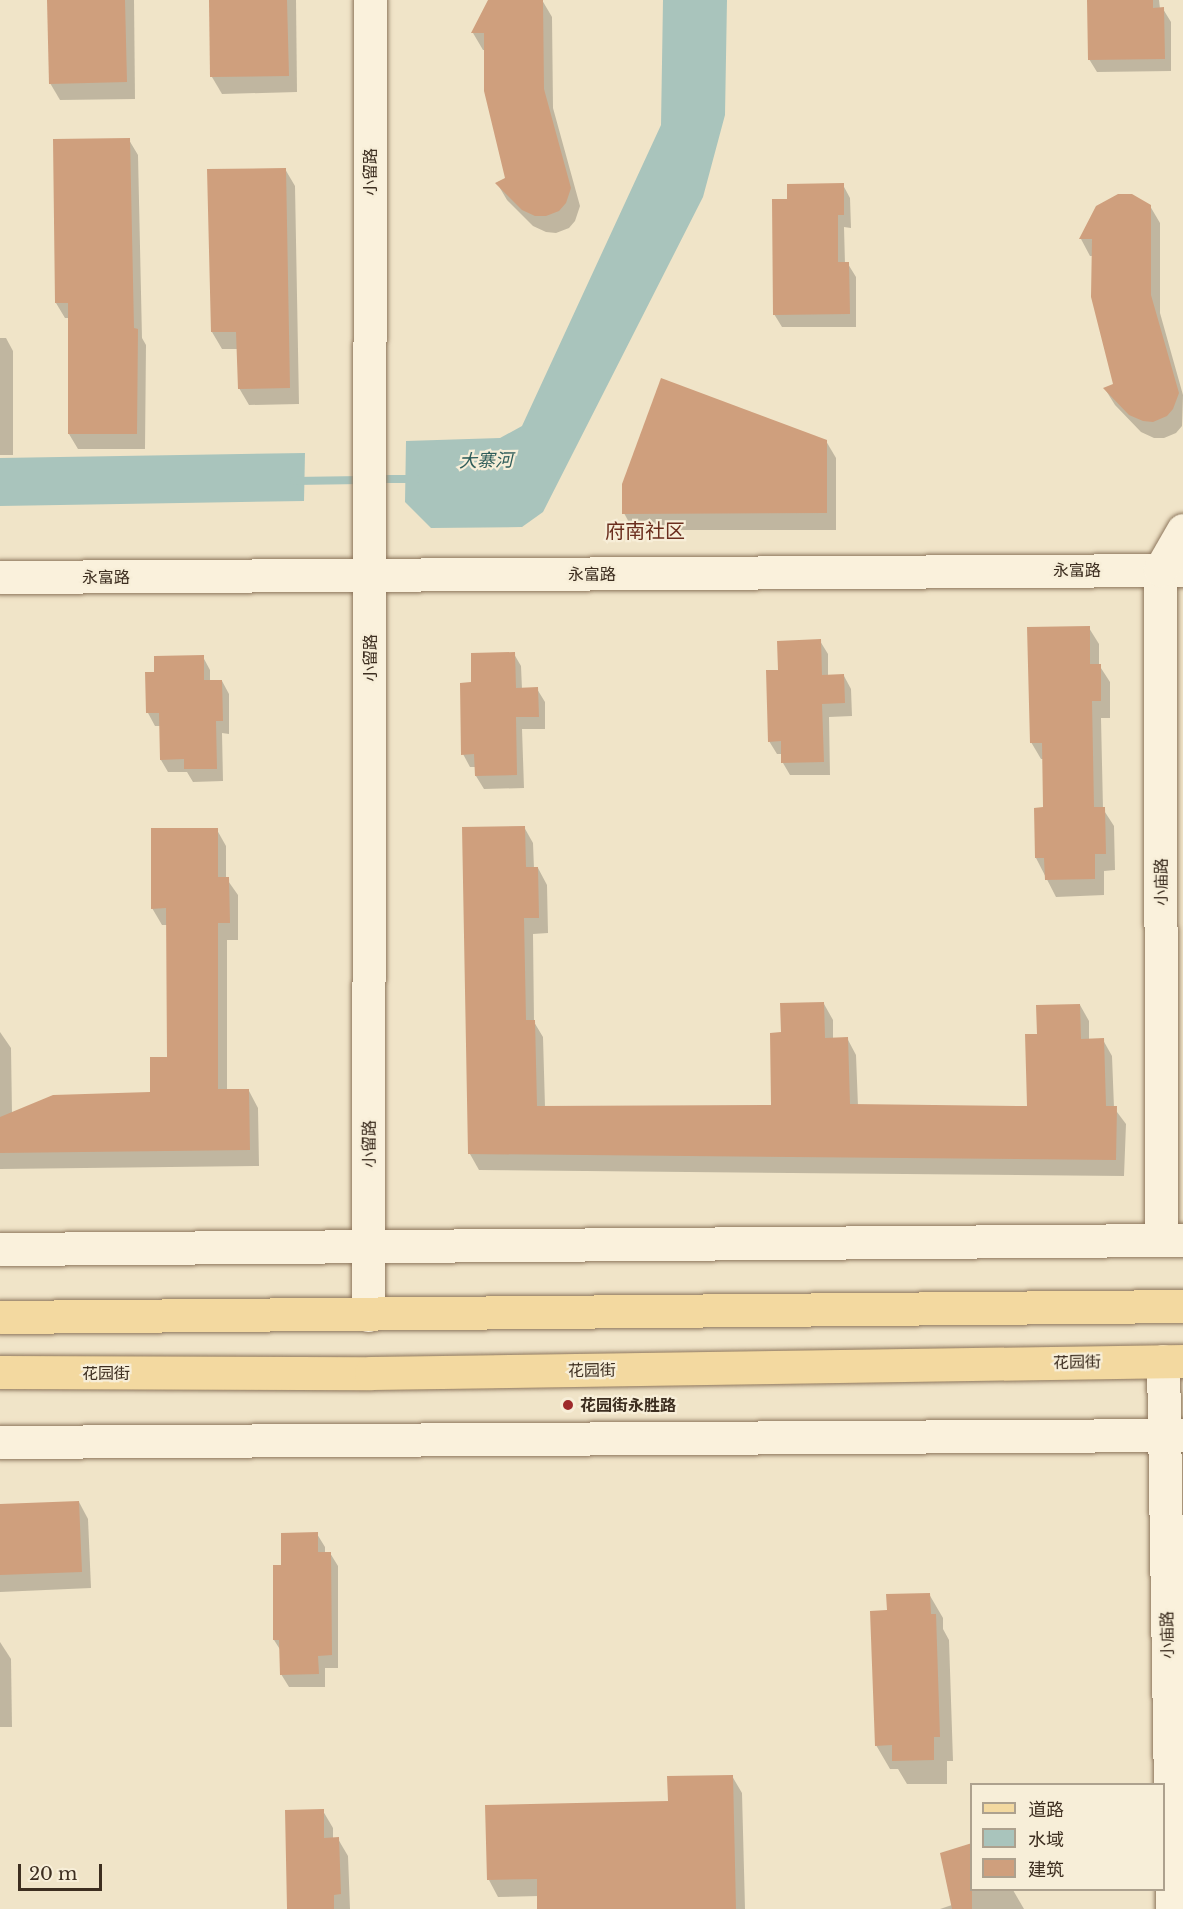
<!DOCTYPE html>
<html>
<head>
<meta charset="utf-8">
<style>
  body { margin:0 }
  #map { position:relative; width:1183px; height:1909px; overflow:hidden; background:#f0e4c8; font-family:"Libre Baskerville","Noto Sans SC",serif }
  div>[style] { position:absolute }
  .water>* { inset:0; background:#a9c4bc }
  .shadow>* { inset:0; background:#0003 }
  .stream>* { height:8px; margin:-4px; padding:0 4px; transform-origin:4px; border-radius:4px; background:#a9c4bc }
  .building>* { inset:0; background:#cf9f7d }
  .roads { filter:drop-shadow(0 0 2px #8d765c) drop-shadow(0 0 2px #8d765c) }
  .minor>* { height:33px; margin:-16.5px; padding:0 16.5px; transform-origin:16.5px; border-radius:16.5px; background:#faf1dc }
  .major>* { height:33px; margin:-16.5px; padding:0 16.5px; transform-origin:16.5px; border-radius:16.5px; background:#f3d9a0 }
  .dots>* { width:16px; height:16px; translate:-50% -50%; box-sizing:border-box; border:3px solid #f7eed8; border-radius:50% }
  span { translate:-50% -50%; white-space:nowrap; text-align:center; line-height:1.15; -webkit-text-stroke:4.5px #f7eed8; paint-order:stroke }
  .street-label { font-size:16px; color:#3d2e20 }
  .poi-label { font-size:16px; color:#3d2e20; font-weight:700 }
  .left { translate:0 -50%; text-align:left }
  .water-label { font-size:18px; color:#2f5d5a; font-style:italic }
  .quarter-label { font-size:20px; color:#6b2e1e }
  .legend { position:absolute; left:970px; top:1783px; width:195px; height:108px; box-sizing:border-box; background:#f7eed8; border:2px solid #ada18e; margin:0; padding:8px 10px; list-style:none; font-size:18px; color:#3d2e20 }
  .legend li { display:flex; align-items:center; gap:12px; height:30px }
  .legend b { width:30px; border:2px solid #ada18e }
  .scale { position:absolute; left:18px; top:1864px; width:84px; height:27px; box-sizing:border-box; border:3px solid #3d2e20; border-top:0; padding-left:8px; font-size:18px; line-height:21px; white-space:nowrap; color:#3d2e20; -webkit-text-stroke:4px #f7eed8; paint-order:stroke }
</style>
</head>
<body>
<div id="map">
  <div class="water">
    <div style="clip-path:polygon(663px 0,727px 0,725px 115px,703px 197px,543px 512px,522px 527px,431px 528px,405px 502px,406px 441px,500px 438px,522px 426px,661px 125px)"></div>
    <div style="clip-path:polygon(305px 453px,304px 501px,0 506px,0 458px)"></div>
  </div>
  <div class="shadow">
    <div style="clip-path:polygon(49px 0,134px 0,135px 99px,60px 100px,50px 83px)"></div>
    <div style="clip-path:polygon(211px 0,296px 0,297px 92px,222px 94px,212px 77px)"></div>
    <div style="clip-path:polygon(492px 0,542px 0,552px 17px,553px 108px,580px 206px,575px 221px,569px 228px,556px 233px,546px 232px,533px 226px,507px 200px,497px 183px,507px 179px,485px 50px,483px 50px,473px 33px)"></div>
    <div style="clip-path:polygon(1089px 0,1159px 0,1160px 9px,1163px 9px,1171px 22px,1171px 71px,1097px 72px,1089px 59px)"></div>
    <div style="clip-path:polygon(129px 140px,138px 155px,142px 338px,146px 345px,145px 449px,78px 449px,69px 434px,70px 318px,65px 318px,56px 303px)"></div>
    <div style="clip-path:polygon(285px 169px,295px 186px,299px 404px,249px 405px,239px 388px,238px 349px,222px 349px,212px 332px)"></div>
    <div style="clip-path:polygon(843px 185px,850px 198px,851px 228px,844px 227px,845px 264px,848px 264px,856px 277px,856px 327px,782px 327px,774px 314px,789px 201px)"></div>
    <div style="clip-path:polygon(1150px 206px,1160px 223px,1160px 313px,1183px 395px,1182px 426px,1176px 433px,1164px 438px,1154px 438px,1141px 432px,1115px 405px,1105px 389px,1114px 385px,1093px 256px,1090px 256px,1081px 239px,1097px 208px)"></div>
    <div style="clip-path:polygon(0 338px,6px 338px,13px 351px,13px 455px,0 455px)"></div>
    <div style="clip-path:polygon(826px 441px,836px 458px,836px 530px,633px 530px,624px 513px)"></div>
    <div style="clip-path:polygon(1089px 628px,1099px 644px,1099px 665px,1110px 682px,1110px 718px,1101px 718px,1103px 809px,1114px 826px,1115px 870px,1104px 871px,1104px 895px,1056px 897px,1036px 858px,1045px 809px,1044px 759px,1041px 759px,1031px 742px)"></div>
    <div style="clip-path:polygon(820px 641px,828px 654px,828px 676px,844px 676px,851px 689px,852px 716px,829px 717px,830px 775px,790px 775px,783px 763px,783px 754px,777px 754px,769px 741px,780px 671px)"></div>
    <div style="clip-path:polygon(514px 654px,521px 666px,522px 689px,537px 689px,545px 702px,545px 729px,522px 729px,524px 788px,484px 789px,476px 776px,476px 767px,470px 767px,463px 754px,473px 684px)"></div>
    <div style="clip-path:polygon(203px 657px,210px 670px,210px 682px,222px 681px,229px 694px,229px 734px,222px 733px,223px 781px,193px 782px,187px 772px,168px 772px,161px 760px,161px 726px,155px 726px,148px 713px,147px 674px,155px 673px)"></div>
    <div style="clip-path:polygon(524px 827px,533px 843px,534px 869px,538px 868px,547px 885px,548px 933px,533px 934px,534px 1022px,543px 1037px,545px 1107px,773px 1106px,783px 1034px,824px 1004px,833px 1020px,833px 1039px,847px 1038px,856px 1055px,858px 1106px,1029px 1108px,1039px 1035px,1080px 1005px,1089px 1021px,1089px 1040px,1103px 1040px,1112px 1056px,1114px 1108px,1126px 1124px,1124px 1176px,479px 1170px,470px 1154px)"></div>
    <div style="clip-path:polygon(217px 830px,226px 846px,226px 878px,238px 895px,238px 940px,227px 940px,227px 1091px,249px 1091px,258px 1108px,259px 1166px,0 1169px,0 1032px,11px 1048px,12px 1114px,151px 1093px,168px 1059px,168px 925px,162px 925px,152px 908px)"></div>
    <div style="clip-path:polygon(79px 1502px,88px 1519px,91px 1588px,0 1592px,0 1506px)"></div>
    <div style="clip-path:polygon(317px 1534px,325px 1547px,325px 1553px,330px 1553px,338px 1566px,338px 1668px,325px 1668px,325px 1687px,289px 1687px,281px 1674px,281px 1651px,274px 1640px,283px 1566px)"></div>
    <div style="clip-path:polygon(929px 1594px,943px 1618px,943px 1629px,949px 1640px,953px 1761px,947px 1761px,947px 1784px,907px 1784px,898px 1769px,890px 1769px,876px 1745px,888px 1611px)"></div>
    <div style="clip-path:polygon(0 1642px,11px 1659px,12px 1727px,0 1727px)"></div>
    <div style="clip-path:polygon(732px 1776px,742px 1793px,745px 1909px,539px 1909px,539px 1896px,498px 1897px,489px 1880px)"></div>
    <div style="clip-path:polygon(323px 1811px,333px 1828px,333px 1839px,338px 1839px,348px 1856px,350px 1909px,289px 1909px)"></div>
    <div style="clip-path:polygon(972px 1890px,1013px 1890px,1024px 1909px,940px 1909px,952px 1905px)"></div>
  </div>
  <div class="stream">
    <div style="left:375px;top:479px;width:41px"></div>
    <div style="left:294px;top:481px;width:68px;rotate:-0.8deg"></div>
  </div>
  <div class="building">
    <div style="clip-path:polygon(47px 0,125px 0,127px 82px,49px 84px)"></div>
    <div style="clip-path:polygon(209px 0,287px 0,289px 76px,210px 77px)"></div>
    <div style="clip-path:polygon(488px 0,543px 0,544px 89px,571px 188px,566px 203px,559px 211px,546px 216px,535px 216px,522px 210px,495px 183px,505px 178px,484px 91px,484px 33px,471px 33px)"></div>
    <div style="clip-path:polygon(1087px 0,1153px 0,1153px 8px,1164px 7px,1165px 59px,1088px 60px)"></div>
    <div style="clip-path:polygon(130px 138px,134px 328px,138px 329px,137px 434px,68px 434px,68px 303px,55px 303px,53px 139px)"></div>
    <div style="clip-path:polygon(286px 168px,290px 388px,238px 389px,236px 332px,211px 332px,207px 169px)"></div>
    <div style="clip-path:polygon(844px 183px,844px 215px,838px 215px,838px 262px,849px 262px,850px 314px,773px 315px,772px 199px,787px 199px,787px 184px)"></div>
    <div style="clip-path:polygon(1118px 194px,1132px 194px,1151px 205px,1151px 295px,1179px 393px,1173px 409px,1167px 416px,1153px 422px,1143px 421px,1129px 415px,1103px 388px,1113px 384px,1091px 297px,1092px 239px,1079px 239px,1096px 206px)"></div>
    <div style="clip-path:polygon(661px 378px,827px 440px,827px 513px,622px 514px,622px 484px)"></div>
    <div style="clip-path:polygon(1090px 626px,1090px 664px,1101px 664px,1101px 701px,1092px 701px,1094px 807px,1105px 807px,1106px 854px,1095px 854px,1095px 879px,1045px 880px,1044px 858px,1035px 858px,1034px 808px,1043px 807px,1042px 743px,1030px 743px,1027px 627px)"></div>
    <div style="clip-path:polygon(821px 639px,822px 675px,844px 674px,845px 703px,822px 704px,824px 762px,781px 763px,781px 741px,768px 742px,766px 670px,778px 670px,777px 641px)"></div>
    <div style="clip-path:polygon(515px 652px,516px 688px,538px 687px,539px 717px,516px 717px,517px 775px,475px 776px,474px 754px,461px 755px,460px 683px,471px 682px,471px 653px)"></div>
    <div style="clip-path:polygon(204px 655px,204px 680px,222px 680px,223px 721px,216px 721px,217px 769px,184px 769px,184px 759px,160px 760px,159px 713px,146px 713px,145px 672px,154px 672px,154px 656px)"></div>
    <div style="clip-path:polygon(525px 826px,526px 867px,538px 867px,539px 918px,524px 918px,526px 1020px,535px 1020px,537px 1106px,771px 1105px,770px 1033px,781px 1032px,780px 1003px,824px 1002px,825px 1038px,848px 1037px,850px 1104px,1027px 1106px,1025px 1034px,1037px 1034px,1036px 1005px,1080px 1004px,1081px 1039px,1104px 1038px,1106px 1106px,1117px 1106px,1116px 1160px,468px 1154px,462px 827px)"></div>
    <div style="clip-path:polygon(151px 828px,218px 828px,218px 877px,229px 877px,230px 923px,218px 923px,218px 1089px,249px 1089px,250px 1150px,0 1153px,0 1117px,53px 1095px,150px 1092px,150px 1057px,167px 1057px,166px 908px,151px 909px)"></div>
    <div style="clip-path:polygon(79px 1501px,82px 1572px,0 1575px,0 1504px)"></div>
    <div style="clip-path:polygon(318px 1532px,318px 1552px,331px 1552px,332px 1655px,318px 1656px,319px 1674px,280px 1675px,279px 1640px,273px 1640px,273px 1565px,281px 1565px,281px 1533px)"></div>
    <div style="clip-path:polygon(930px 1593px,931px 1614px,936px 1614px,940px 1737px,934px 1737px,934px 1760px,892px 1761px,892px 1745px,875px 1746px,870px 1611px,887px 1610px,886px 1594px)"></div>
    <div style="clip-path:polygon(733px 1775px,736px 1909px,537px 1909px,537px 1879px,487px 1880px,485px 1805px,668px 1801px,667px 1776px)"></div>
    <div style="clip-path:polygon(324px 1809px,324px 1838px,339px 1837px,341px 1894px,334px 1895px,334px 1909px,287px 1909px,285px 1810px)"></div>
    <div style="clip-path:polygon(972px 1843px,972px 1909px,952px 1909px,940px 1853px)"></div>
  </div>
  <div class="roads">
    <div class="minor">
      <div style="left:0;top:577px;width:1183px;rotate:-0.34deg"></div>
      <div style="left:1161px;top:1240px;width:670px;rotate:-90.09deg"></div>
      <div style="left:1160px;top:570px;width:46px;rotate:-60.1deg"></div>
      <div style="left:0;top:1249px;width:1183px;rotate:-0.44deg"></div>
      <div style="left:368px;top:1315px;width:1315px;rotate:-89.91deg"></div>
      <div style="left:1163px;top:1361px;width:548px;rotate:89.06deg"></div>
      <div style="left:0;top:1442px;width:1183px;rotate:-0.34deg"></div>
    </div>
    <div class="major">
      <div style="left:0;top:1317px;width:1183px;rotate:-0.53deg"></div>
      <div style="left:0;top:1372px;width:371px;rotate:0.2deg"></div>
      <div style="left:371px;top:1373px;width:812px;rotate:-0.85deg"></div>
    </div>
  </div>
  <div class="dots">
    <div style="left:568px;top:1405px;background:#9e2a2b"></div>
  </div>
  <div class="street-label">
    <span style="left:370px;top:172px;rotate:-90deg">小留路</span>
    <span style="left:1077px;top:570px">永富路</span>
    <span style="left:592px;top:574px">永富路</span>
    <span style="left:106px;top:577px">永富路</span>
    <span style="left:370px;top:658px;rotate:-90deg">小留路</span>
    <span style="left:1161px;top:882px;rotate:-90deg">小庙路</span>
    <span style="left:369px;top:1144px;rotate:-90deg">小留路</span>
    <span style="left:1077px;top:1362px;rotate:-1deg">花园街</span>
    <span style="left:592px;top:1370px;rotate:-1deg">花园街</span>
    <span style="left:106px;top:1373px">花园街</span>
    <span style="left:1167px;top:1635px;rotate:-91deg">小庙路</span>
  </div>
  <div class="poi-label">
    <span class="left" style="left:580px;top:1405px">花园街永胜路</span>
  </div>
  <div class="water-label">
    <span style="left:486px;top:461px;rotate:-1deg">大寨河</span>
  </div>
  <div class="quarter-label">
    <span style="left:645px;top:531px">府南社区</span>
  </div>
  <ul class="legend">
  <li><b style="height:8px;background:#f3d9a0"></b>道路</li>
  <li><b style="height:16px;background:#a9c4bc"></b>水域</li>
  <li><b style="height:16px;background:#cf9f7d"></b>建筑</li>
  </ul>
  <div class="scale">20 m</div>
</div>
</body>
</html>
